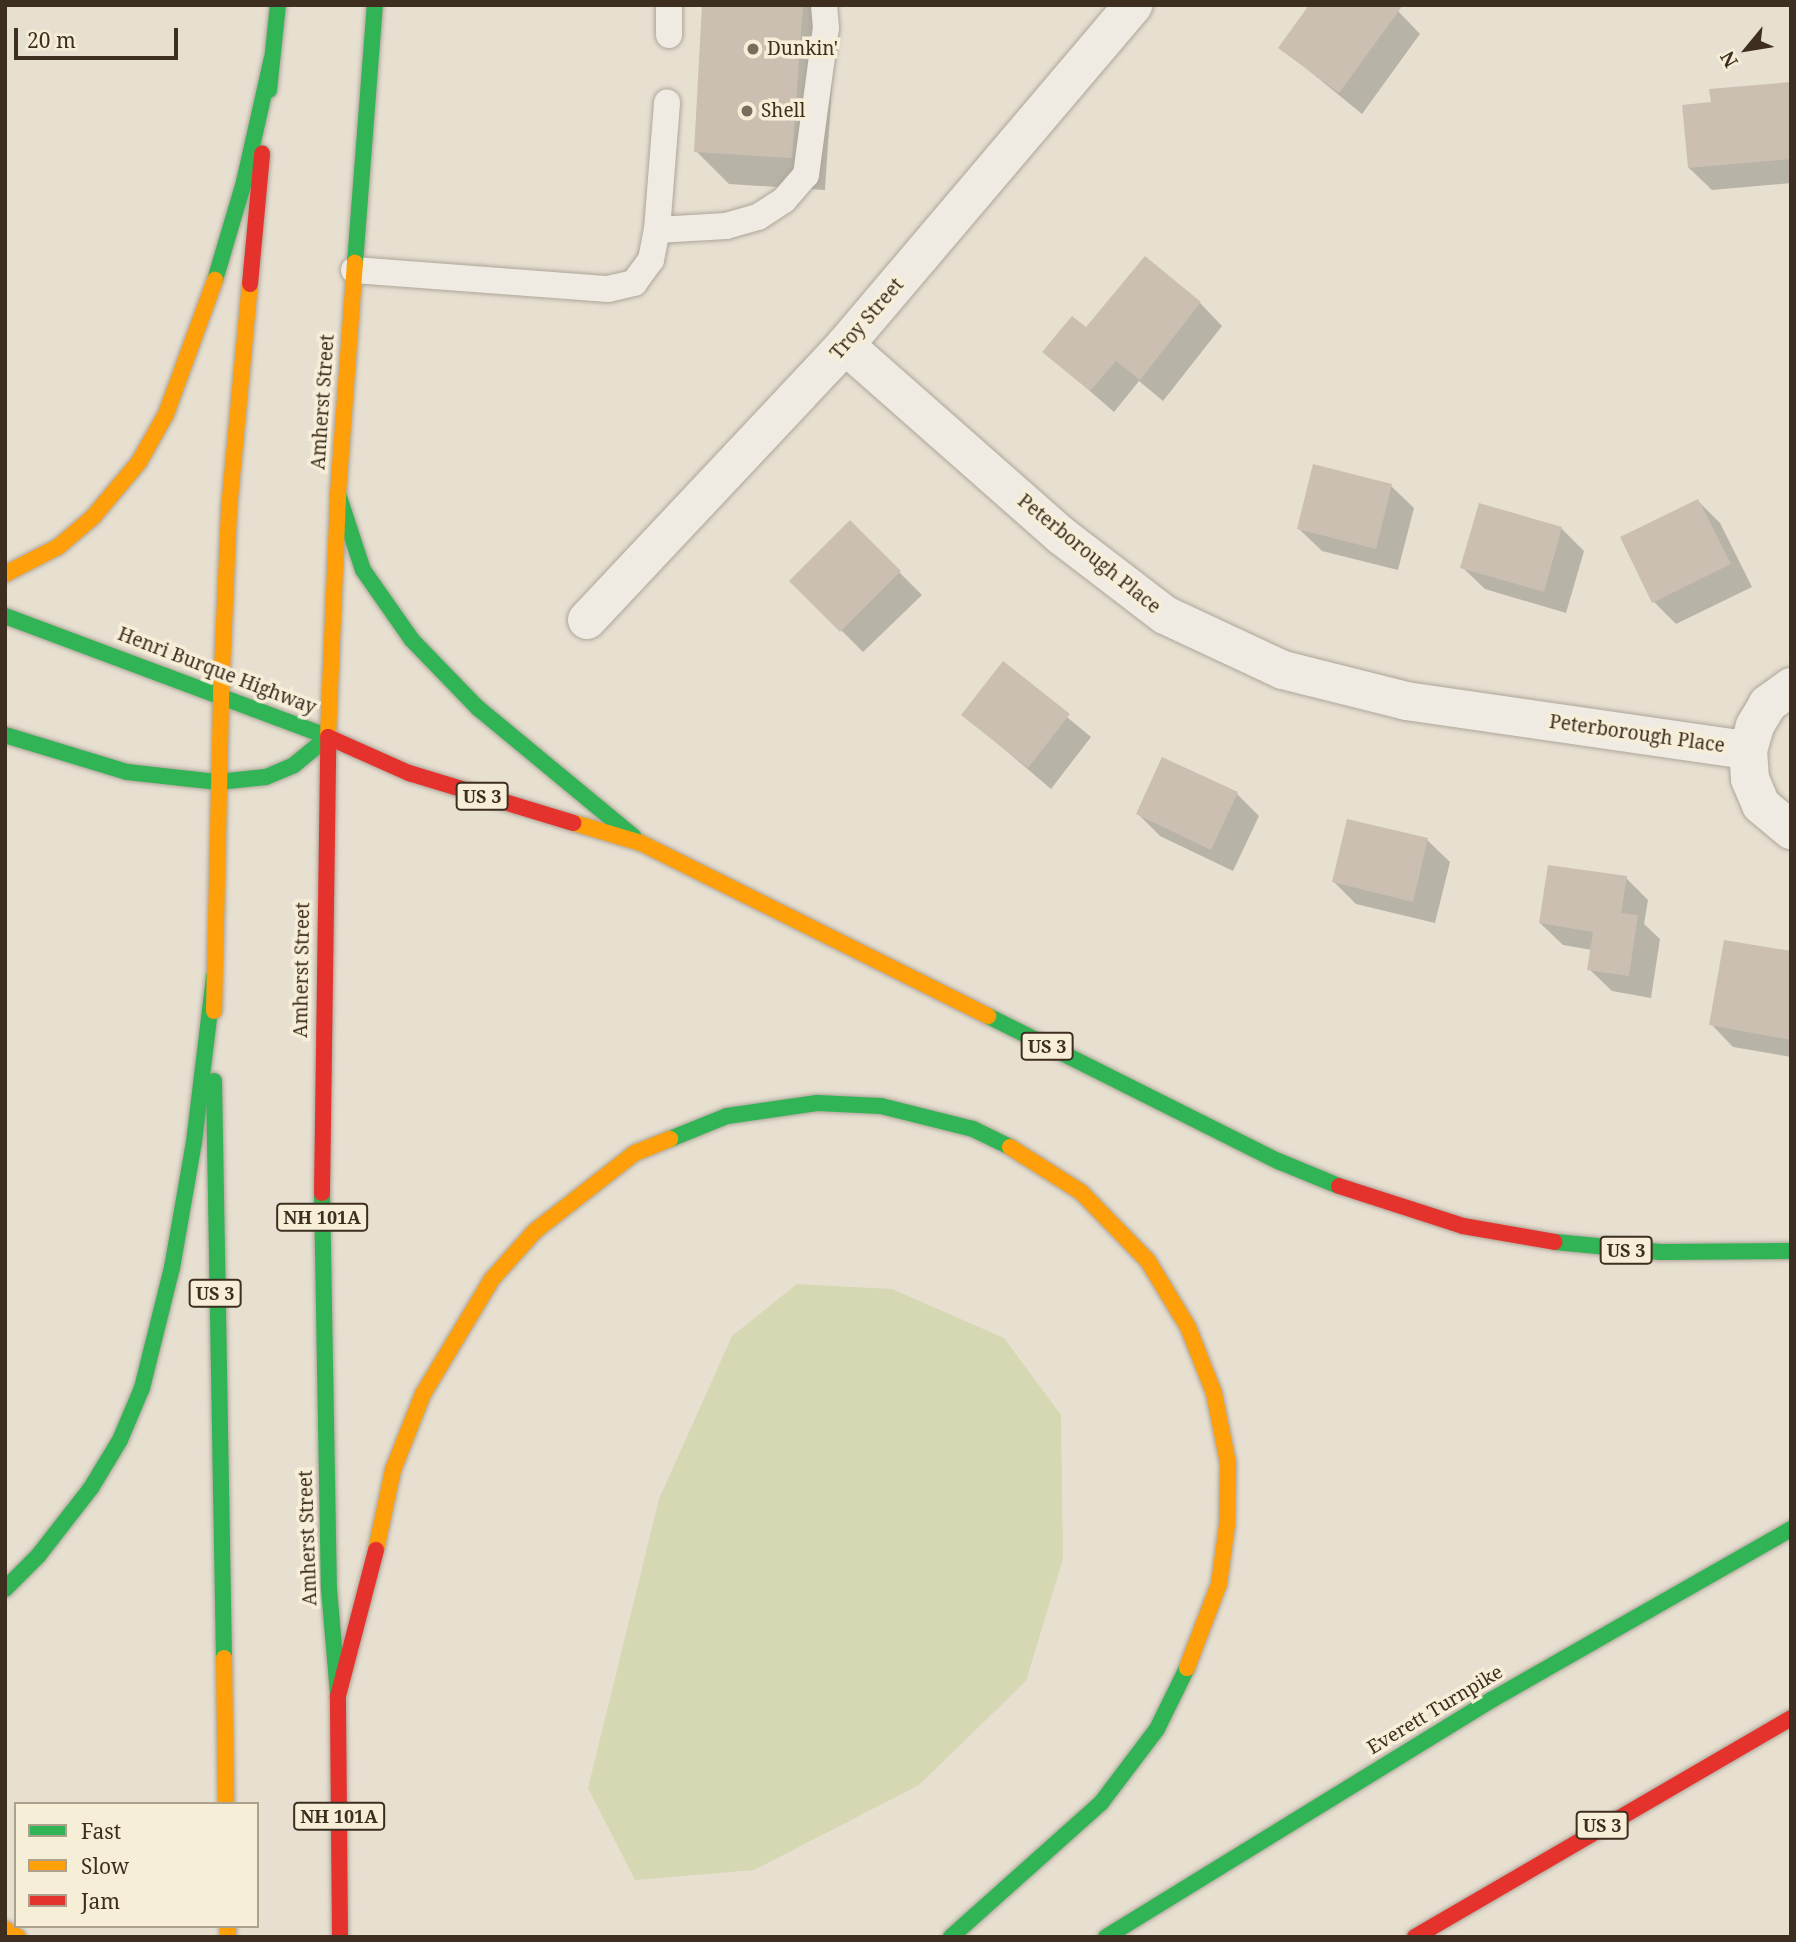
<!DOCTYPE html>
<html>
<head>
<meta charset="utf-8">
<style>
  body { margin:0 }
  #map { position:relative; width:1796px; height:1942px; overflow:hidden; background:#e7e0d1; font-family:"Noto Serif",serif }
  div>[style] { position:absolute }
  .green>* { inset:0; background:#d6d7b3 }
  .shadow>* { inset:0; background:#0003 }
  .building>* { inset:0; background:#cbbfb2 }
  .roads { filter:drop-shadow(0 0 2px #ada599) drop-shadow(0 0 2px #ada599) }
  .lane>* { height:26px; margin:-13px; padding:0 13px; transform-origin:13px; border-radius:13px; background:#efebe3 }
  .street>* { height:38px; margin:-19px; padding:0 19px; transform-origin:19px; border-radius:19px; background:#efebe3 }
  .fast>* { height:16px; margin:-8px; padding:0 8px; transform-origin:8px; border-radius:8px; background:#30b455 }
  .slow>* { height:16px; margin:-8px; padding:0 8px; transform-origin:8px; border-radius:8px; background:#ff9f0a }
  .jam>* { height:16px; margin:-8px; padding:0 8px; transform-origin:8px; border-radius:8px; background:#e5322d }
  .dots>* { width:19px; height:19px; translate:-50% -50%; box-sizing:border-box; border:4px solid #f7eed8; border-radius:50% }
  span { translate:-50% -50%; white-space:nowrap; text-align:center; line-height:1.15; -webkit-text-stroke:7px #f7eed8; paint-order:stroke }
  .shield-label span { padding:2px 5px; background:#f7eed8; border:2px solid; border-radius:5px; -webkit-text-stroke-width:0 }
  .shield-label { font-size:18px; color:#3d2e20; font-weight:700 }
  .poi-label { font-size:19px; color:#3d2e20 }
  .left { translate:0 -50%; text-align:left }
  .street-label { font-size:19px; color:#3d2e20 }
  .frame { position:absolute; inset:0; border:7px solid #3d2e20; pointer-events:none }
  .legend { position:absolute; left:14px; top:1802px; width:245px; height:126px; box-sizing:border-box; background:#f7eed8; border:2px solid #ada18e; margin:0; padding:9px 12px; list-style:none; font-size:21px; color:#3d2e20 }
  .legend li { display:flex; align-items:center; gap:14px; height:35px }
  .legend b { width:35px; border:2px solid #ada18e }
  .north { position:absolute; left:1712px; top:14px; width:70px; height:70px; -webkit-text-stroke:5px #f7eed8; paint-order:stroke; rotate:240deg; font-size:19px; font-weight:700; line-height:28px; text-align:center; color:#3d2e20 }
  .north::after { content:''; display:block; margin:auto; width:24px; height:32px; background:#3d2e20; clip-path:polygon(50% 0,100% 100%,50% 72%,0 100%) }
  .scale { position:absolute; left:14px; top:28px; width:164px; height:32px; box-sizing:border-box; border:4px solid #3d2e20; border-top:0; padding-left:9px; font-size:21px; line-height:24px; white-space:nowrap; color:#3d2e20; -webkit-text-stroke:5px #f7eed8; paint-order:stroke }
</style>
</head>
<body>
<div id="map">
  <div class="green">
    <div style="clip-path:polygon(797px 1284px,892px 1289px,1004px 1338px,1061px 1415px,1063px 1559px,1026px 1681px,919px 1785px,754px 1870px,635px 1880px,588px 1788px,659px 1499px,732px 1336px)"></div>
  </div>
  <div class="shadow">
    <div style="clip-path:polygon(704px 5px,819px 5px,836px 23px,825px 190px,729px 184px,696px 151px)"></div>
    <div style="clip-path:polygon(1398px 11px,1420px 34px,1362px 114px,1280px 47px)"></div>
    <div style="clip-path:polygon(1791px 83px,1791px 183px,1712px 190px,1689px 168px,1712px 104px)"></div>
    <div style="clip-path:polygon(1200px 303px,1222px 326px,1163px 401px,1139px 381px,1114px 412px,1045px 352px,1086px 329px)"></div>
    <div style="clip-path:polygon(1391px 486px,1414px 508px,1398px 570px,1322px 551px,1299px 529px)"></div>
    <div style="clip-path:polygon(1698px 501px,1720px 523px,1752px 587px,1676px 624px,1654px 602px)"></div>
    <div style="clip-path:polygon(850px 523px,922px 595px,863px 652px,792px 581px)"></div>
    <div style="clip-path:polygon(1561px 528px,1584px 551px,1566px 613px,1485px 589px,1462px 567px)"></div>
    <div style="clip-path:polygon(1003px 664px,1091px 737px,1051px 789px,964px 715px)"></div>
    <div style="clip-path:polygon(1237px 794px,1259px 816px,1233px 871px,1160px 836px,1138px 814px)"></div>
    <div style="clip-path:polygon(1427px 840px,1450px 862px,1435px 923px,1356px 904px,1334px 882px)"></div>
    <div style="clip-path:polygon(1626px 878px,1648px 900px,1644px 924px,1660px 939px,1651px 998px,1612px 991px,1589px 969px,1592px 950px,1563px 945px,1540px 923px)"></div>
    <div style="clip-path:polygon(1791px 953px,1791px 1057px,1733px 1047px,1711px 1024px)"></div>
  </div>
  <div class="building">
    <div style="clip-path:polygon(702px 5px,803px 5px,792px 158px,694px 152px)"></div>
    <div style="clip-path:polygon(1309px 5px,1403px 5px,1339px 93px,1278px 48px)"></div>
    <div style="clip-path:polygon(1791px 82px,1791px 159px,1688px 168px,1682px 105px,1711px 102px,1709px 89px)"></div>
    <div style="clip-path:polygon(1145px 256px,1201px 302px,1140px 380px,1116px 361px,1090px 391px,1042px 352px,1072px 316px,1086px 327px)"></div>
    <div style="clip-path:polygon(1313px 464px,1392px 484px,1376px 549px,1297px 529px)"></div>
    <div style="clip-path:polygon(1698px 499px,1731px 564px,1652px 603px,1620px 537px)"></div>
    <div style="clip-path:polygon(1479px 503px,1562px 527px,1544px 592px,1460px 568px)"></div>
    <div style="clip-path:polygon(850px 520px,901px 571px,840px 632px,789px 581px)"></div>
    <div style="clip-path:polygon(1003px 661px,1070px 714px,1028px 768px,961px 715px)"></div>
    <div style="clip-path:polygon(1162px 757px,1238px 792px,1211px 850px,1136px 814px)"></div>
    <div style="clip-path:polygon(1347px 819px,1428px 838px,1413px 902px,1332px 882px)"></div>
    <div style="clip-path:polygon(1548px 865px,1627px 876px,1621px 913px,1638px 915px,1629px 976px,1587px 970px,1593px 932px,1539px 923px)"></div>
    <div style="clip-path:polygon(1724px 940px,1791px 951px,1791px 1040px,1709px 1025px)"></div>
  </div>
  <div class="roads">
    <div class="lane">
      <div style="left:669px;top:35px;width:30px;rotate:-90deg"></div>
      <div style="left:657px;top:230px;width:69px;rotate:-3.3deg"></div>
      <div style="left:726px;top:226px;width:33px;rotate:-16deg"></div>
      <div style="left:758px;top:217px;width:31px;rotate:-33deg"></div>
      <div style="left:784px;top:200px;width:33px;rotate:-49deg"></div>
      <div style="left:806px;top:175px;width:148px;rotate:-82.3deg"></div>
      <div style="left:826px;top:28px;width:23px;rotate:-95deg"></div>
      <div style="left:354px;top:270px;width:255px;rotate:4.3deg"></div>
      <div style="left:608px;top:289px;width:27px;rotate:-13deg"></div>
      <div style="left:634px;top:283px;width:29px;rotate:-54deg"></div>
      <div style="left:651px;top:260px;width:31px;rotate:-79deg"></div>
      <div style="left:657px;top:230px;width:128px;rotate:-85.5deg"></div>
    </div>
    <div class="street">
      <div style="left:845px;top:345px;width:290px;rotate:41.4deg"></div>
      <div style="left:1063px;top:537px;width:128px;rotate:37.4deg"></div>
      <div style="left:1165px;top:615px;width:130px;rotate:25deg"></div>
      <div style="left:1283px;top:670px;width:127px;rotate:14.1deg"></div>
      <div style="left:1406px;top:701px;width:345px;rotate:8.2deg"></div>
      <div style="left:587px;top:620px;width:377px;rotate:-46.8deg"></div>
      <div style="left:845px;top:345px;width:446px;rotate:-49.7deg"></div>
      <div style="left:1791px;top:687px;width:29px;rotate:144deg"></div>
      <div style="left:1768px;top:704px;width:26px;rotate:121deg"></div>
      <div style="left:1755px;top:726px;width:25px;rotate:106deg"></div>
      <div style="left:1748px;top:750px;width:29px;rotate:86deg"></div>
      <div style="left:1750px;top:779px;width:28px;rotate:67deg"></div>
      <div style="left:1761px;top:805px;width:39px;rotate:40deg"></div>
    </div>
    <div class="fast">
      <div style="left:269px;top:90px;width:85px;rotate:-84deg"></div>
      <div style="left:355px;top:263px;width:259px;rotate:-85.6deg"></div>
      <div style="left:215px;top:280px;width:102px;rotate:-73.5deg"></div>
      <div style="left:244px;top:182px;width:127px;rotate:-77.3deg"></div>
      <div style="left:338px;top:494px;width:80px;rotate:71.8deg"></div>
      <div style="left:363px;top:570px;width:85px;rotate:55deg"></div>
      <div style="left:412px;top:640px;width:95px;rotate:45.9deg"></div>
      <div style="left:478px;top:708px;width:202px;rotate:39.6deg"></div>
      <div style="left:5px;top:616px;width:345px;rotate:20.5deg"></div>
      <div style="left:5px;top:735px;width:127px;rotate:16.9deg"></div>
      <div style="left:127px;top:772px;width:92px;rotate:6.3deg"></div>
      <div style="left:218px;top:782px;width:48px;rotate:-5.9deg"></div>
      <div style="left:266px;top:777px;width:30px;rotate:-23deg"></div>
      <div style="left:294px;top:765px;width:44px;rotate:-39.5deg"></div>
      <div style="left:988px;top:1016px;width:324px;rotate:26.6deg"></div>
      <div style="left:1278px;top:1161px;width:66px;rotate:22.3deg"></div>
      <div style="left:214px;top:1081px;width:577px;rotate:89.01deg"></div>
      <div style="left:670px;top:1139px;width:61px;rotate:-22deg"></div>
      <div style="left:727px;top:1116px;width:91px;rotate:-8.2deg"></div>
      <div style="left:817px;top:1103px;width:64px;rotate:2.7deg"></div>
      <div style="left:881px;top:1106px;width:95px;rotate:14deg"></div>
      <div style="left:973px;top:1129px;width:41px;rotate:25.9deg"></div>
      <div style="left:322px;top:1193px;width:396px;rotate:89deg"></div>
      <div style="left:329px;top:1589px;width:104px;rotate:85.1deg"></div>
      <div style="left:1555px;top:1242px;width:106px;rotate:5.4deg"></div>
      <div style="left:1661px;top:1252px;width:130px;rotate:-0.4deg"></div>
      <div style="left:5px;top:1589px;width:47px;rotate:-45deg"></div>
      <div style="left:38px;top:1556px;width:86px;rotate:-52.1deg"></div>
      <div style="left:91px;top:1488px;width:56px;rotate:-58.9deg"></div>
      <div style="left:120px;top:1440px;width:56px;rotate:-67.1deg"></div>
      <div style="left:142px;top:1388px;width:124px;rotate:-76deg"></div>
      <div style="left:172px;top:1268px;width:128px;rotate:-80.1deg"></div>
      <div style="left:194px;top:1142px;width:166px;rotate:-83.1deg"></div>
      <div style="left:951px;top:1937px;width:201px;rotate:-41.8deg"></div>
      <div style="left:1101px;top:1803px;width:93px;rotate:-52.9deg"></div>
      <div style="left:1157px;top:1729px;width:68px;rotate:-63.8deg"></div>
      <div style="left:1106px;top:1937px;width:454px;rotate:-31.6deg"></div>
      <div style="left:1493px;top:1699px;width:343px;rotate:-29.7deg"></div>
    </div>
    <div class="slow">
      <div style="left:5px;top:574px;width:59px;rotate:-27deg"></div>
      <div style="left:58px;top:547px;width:46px;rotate:-40.6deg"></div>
      <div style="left:93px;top:517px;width:72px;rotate:-50.1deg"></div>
      <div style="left:139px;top:462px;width:55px;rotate:-60.6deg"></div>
      <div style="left:166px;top:414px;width:143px;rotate:-69.9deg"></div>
      <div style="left:221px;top:694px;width:185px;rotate:-87.5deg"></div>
      <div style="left:229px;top:509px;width:226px;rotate:-84.7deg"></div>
      <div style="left:328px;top:737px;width:243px;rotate:-87.6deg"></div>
      <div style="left:338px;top:494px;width:232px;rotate:-85.8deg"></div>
      <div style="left:574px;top:823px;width:70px;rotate:16.6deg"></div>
      <div style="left:641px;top:843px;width:388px;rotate:26.5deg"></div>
      <div style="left:214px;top:1011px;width:317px;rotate:-88.7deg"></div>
      <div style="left:1010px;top:1147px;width:84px;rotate:32.4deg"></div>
      <div style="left:1081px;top:1192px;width:96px;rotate:45.8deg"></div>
      <div style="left:1148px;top:1261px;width:77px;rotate:58.8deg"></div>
      <div style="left:1188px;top:1327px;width:71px;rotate:68.5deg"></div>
      <div style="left:1214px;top:1393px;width:71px;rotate:78.7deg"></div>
      <div style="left:1228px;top:1463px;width:62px;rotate:90.9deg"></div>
      <div style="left:1227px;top:1525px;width:60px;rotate:97.7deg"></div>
      <div style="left:1219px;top:1584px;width:90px;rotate:110.9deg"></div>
      <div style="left:376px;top:1550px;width:82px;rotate:-78deg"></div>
      <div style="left:393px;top:1470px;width:82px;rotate:-68.5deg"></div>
      <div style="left:423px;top:1394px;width:134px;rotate:-59deg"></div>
      <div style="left:492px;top:1279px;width:64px;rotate:-48.1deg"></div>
      <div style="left:535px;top:1231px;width:127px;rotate:-38deg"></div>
      <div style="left:635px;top:1153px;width:38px;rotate:-22deg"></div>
      <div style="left:224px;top:1658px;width:146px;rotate:89.2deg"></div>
      <div style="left:228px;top:1926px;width:11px;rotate:90deg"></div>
      <div style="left:5px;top:1929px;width:15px;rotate:32deg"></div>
    </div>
    <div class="jam">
      <div style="left:250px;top:284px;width:131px;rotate:-84.7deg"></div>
      <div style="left:328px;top:737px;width:89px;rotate:24deg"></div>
      <div style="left:409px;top:773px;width:172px;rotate:16.9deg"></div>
      <div style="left:1339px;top:1186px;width:130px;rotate:17.9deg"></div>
      <div style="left:1463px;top:1226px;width:93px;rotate:9.9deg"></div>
      <div style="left:322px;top:1193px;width:456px;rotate:-89.2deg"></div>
      <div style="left:340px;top:1937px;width:241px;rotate:-90.5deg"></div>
      <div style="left:338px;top:1696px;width:151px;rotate:-75.4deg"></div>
      <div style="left:1415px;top:1937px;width:435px;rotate:-30.2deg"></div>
    </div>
  </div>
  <div class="dots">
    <div style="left:753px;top:49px;background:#786c5e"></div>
    <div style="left:747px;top:111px;background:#786c5e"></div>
  </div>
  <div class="shield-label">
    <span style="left:482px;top:796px">US 3</span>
    <span style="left:1047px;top:1046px">US 3</span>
    <span style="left:322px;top:1217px">NH 101A</span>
    <span style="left:1626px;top:1250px">US 3</span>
    <span style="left:215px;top:1293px">US 3</span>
    <span style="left:339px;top:1816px">NH 101A</span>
    <span style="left:1602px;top:1825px">US 3</span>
  </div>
  <div class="poi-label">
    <span class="left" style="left:767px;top:49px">Dunkin'</span>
    <span class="left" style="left:761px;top:111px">Shell</span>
  </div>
  <div class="street-label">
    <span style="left:867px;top:319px;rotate:-49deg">Troy Street</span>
    <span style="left:323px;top:402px;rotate:-86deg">Amherst Street</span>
    <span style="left:1089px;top:554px;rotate:39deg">Peterborough Place</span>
    <span style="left:217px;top:671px;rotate:21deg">Henri Burque Highway</span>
    <span style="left:1637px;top:734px;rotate:8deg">Peterborough Place</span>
    <span style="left:302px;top:970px;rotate:-89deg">Amherst Street</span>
    <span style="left:308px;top:1538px;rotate:-92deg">Amherst Street</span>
    <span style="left:1435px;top:1710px;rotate:-31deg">Everett Turnpike</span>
  </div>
  <div class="frame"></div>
  <ul class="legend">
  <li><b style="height:9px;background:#30b455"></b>Fast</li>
  <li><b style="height:9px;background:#ff9f0a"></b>Slow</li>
  <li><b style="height:9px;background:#e5322d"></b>Jam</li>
  </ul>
  <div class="north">N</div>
  <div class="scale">20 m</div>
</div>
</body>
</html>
